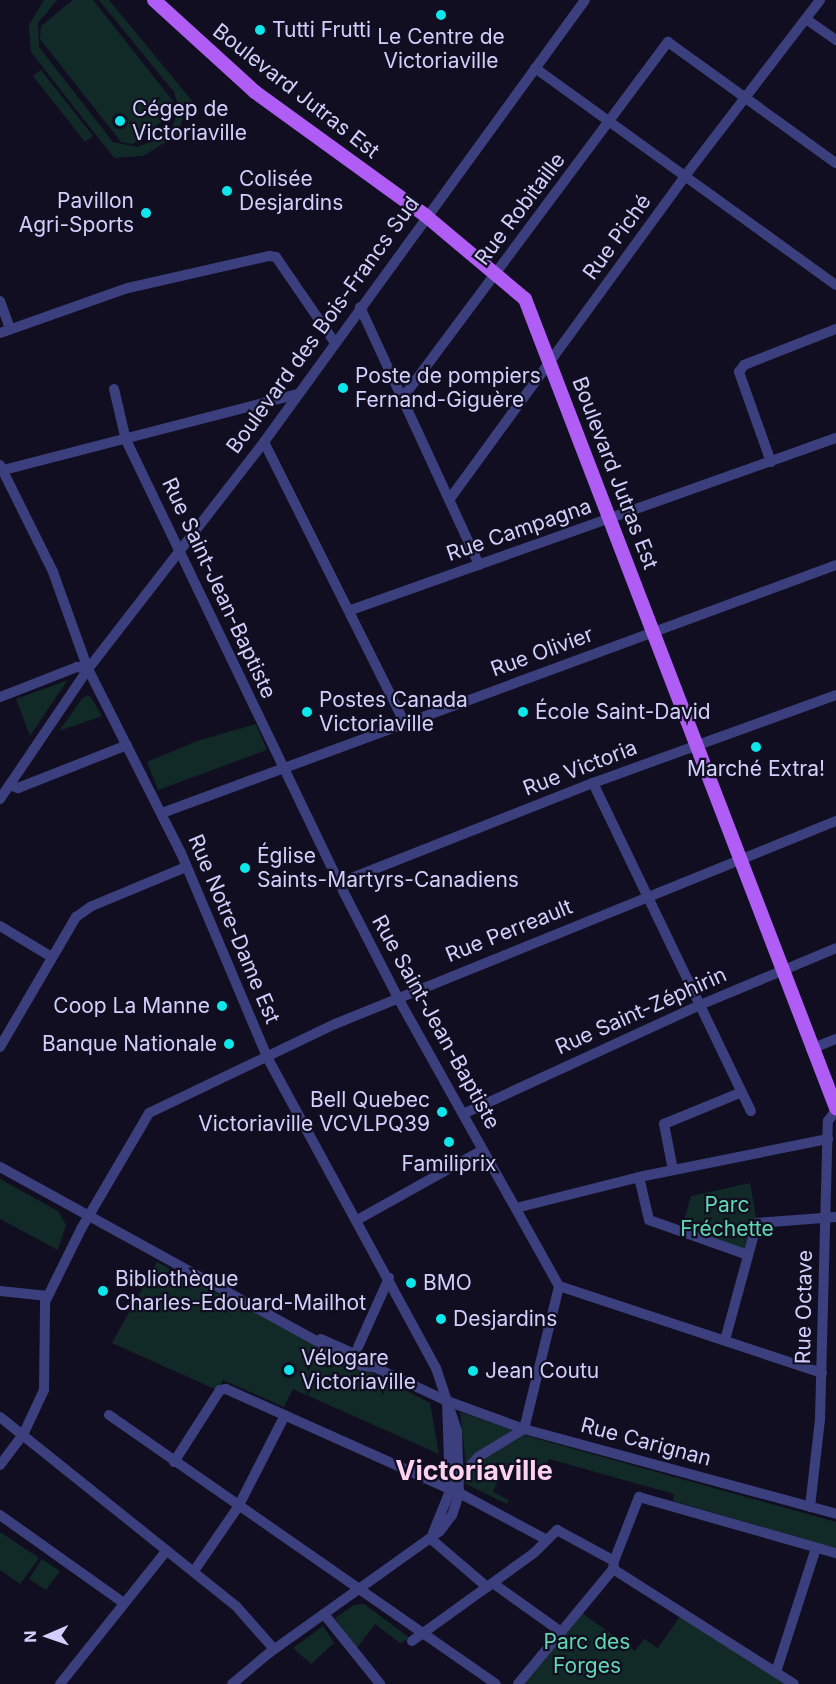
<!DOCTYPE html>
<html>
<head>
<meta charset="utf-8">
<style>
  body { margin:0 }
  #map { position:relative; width:836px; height:1684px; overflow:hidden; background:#100e20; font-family:Inter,sans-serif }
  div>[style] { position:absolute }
  .green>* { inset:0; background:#122a27 }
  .minor>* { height:10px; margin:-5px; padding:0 5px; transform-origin:5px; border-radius:5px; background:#3c3f7d }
  .major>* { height:14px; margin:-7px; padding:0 7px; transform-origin:7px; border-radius:7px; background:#b05df6 }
  .dots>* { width:16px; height:16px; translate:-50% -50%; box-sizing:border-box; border:3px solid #100e20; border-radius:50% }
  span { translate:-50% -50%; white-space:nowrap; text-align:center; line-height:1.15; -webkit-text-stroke:4.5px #100e20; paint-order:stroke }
  .poi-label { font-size:21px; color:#d1d0fc }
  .left { translate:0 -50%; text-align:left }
  .right { translate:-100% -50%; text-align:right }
  .street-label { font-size:21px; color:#d1d0fc }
  .park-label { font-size:21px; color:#60d8b0 }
  .district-label { font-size:27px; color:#fdd2f0; font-weight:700 }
  .north { position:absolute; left:18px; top:1606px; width:60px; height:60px; -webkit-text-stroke:4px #100e20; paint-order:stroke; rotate:268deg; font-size:16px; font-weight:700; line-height:24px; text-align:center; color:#d1d0fc }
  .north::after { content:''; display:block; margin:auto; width:21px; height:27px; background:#d1d0fc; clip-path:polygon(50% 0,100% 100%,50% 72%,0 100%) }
</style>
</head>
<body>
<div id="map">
  <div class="green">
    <div style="clip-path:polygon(44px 0,57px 0,38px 23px,39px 47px,113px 142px,137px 147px,156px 140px,172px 127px,179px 109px,174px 92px,99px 0,109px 0,193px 102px,187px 106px,177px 135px,143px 156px,114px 158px,31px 52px,29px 25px)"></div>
    <div style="clip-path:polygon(73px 0,93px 0,173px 101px,171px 114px,133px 144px,121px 142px,40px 39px,41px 26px)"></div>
    <div style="clip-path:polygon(41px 70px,93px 136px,85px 142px,33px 76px)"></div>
    <div style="clip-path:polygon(68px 680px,58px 694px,30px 736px,16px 699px)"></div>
    <div style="clip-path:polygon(90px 696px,102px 716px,59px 731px,83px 697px)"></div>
    <div style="clip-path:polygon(256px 724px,267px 750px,158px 790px,147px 762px,197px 741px)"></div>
    <div style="clip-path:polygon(0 1179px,58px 1211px,66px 1225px,58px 1250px,0 1219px)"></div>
    <div style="clip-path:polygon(750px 1183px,757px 1223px,748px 1255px,681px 1231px,691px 1196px)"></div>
    <div style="clip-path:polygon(157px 1262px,430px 1403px,439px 1454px,293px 1389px,284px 1407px,223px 1380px,217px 1390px,112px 1343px)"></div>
    <div style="clip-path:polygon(460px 1412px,512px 1430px,466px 1465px)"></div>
    <div style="clip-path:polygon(524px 1435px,836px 1522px,836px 1548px,673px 1501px,674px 1494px,549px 1459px,543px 1474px,532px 1480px,503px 1469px,493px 1492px,509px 1500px,507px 1504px,464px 1483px,471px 1467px)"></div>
    <div style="clip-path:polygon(0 1532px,39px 1558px,20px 1584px,0 1570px)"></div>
    <div style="clip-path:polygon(42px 1559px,60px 1571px,46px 1590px,29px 1579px)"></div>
    <div style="clip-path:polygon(364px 1604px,410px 1638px,400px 1643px,375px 1624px,356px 1649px,335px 1618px,354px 1605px)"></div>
    <div style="clip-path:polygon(582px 1613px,635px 1651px,644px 1639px,658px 1648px,681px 1615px,789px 1684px,523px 1684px)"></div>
    <div style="clip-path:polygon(323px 1626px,334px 1643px,311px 1664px,293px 1648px)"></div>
  </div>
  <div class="minor">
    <div style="left:806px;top:19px;width:37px;rotate:35deg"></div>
    <div style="left:535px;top:68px;width:371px;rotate:35.8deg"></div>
    <div style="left:0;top:301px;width:30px;rotate:70deg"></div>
    <div style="left:360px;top:307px;width:284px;rotate:65.2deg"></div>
    <div style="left:0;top:333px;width:136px;rotate:-19.4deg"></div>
    <div style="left:128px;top:288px;width:145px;rotate:-12.8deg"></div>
    <div style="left:269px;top:256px;width:7px;rotate:8deg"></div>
    <div style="left:276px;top:257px;width:104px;rotate:55.5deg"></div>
    <div style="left:114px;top:389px;width:52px;rotate:76.8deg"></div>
    <div style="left:126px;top:440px;width:492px;rotate:64.3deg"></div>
    <div style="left:339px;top:883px;width:129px;rotate:62.8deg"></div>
    <div style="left:398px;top:998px;width:330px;rotate:60.8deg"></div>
    <div style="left:559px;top:1286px;width:277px;rotate:18.3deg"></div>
    <div style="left:401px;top:400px;width:447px;rotate:-53.3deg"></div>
    <div style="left:668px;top:42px;width:207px;rotate:35.8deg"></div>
    <div style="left:264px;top:442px;width:314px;rotate:63.4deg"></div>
    <div style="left:771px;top:462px;width:96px;rotate:-109.6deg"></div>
    <div style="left:739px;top:372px;width:9px;rotate:-54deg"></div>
    <div style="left:744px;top:365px;width:99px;rotate:-21.4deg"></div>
    <div style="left:0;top:465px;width:119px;rotate:63.6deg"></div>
    <div style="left:53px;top:572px;width:103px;rotate:70.2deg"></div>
    <div style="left:88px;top:669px;width:206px;rotate:63.2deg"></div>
    <div style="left:181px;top:853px;width:221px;rotate:67.1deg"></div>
    <div style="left:267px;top:1057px;width:354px;rotate:61.5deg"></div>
    <div style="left:436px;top:1368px;width:66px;rotate:71.6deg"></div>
    <div style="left:457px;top:1431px;width:63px;rotate:88.2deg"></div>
    <div style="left:459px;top:1494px;width:22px;rotate:108deg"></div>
    <div style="left:452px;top:1515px;width:20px;rotate:127deg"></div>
    <div style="left:440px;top:1531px;width:210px;rotate:144.5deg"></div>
    <div style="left:269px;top:1653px;width:48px;rotate:140deg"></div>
    <div style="left:0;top:471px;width:308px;rotate:-14.5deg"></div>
    <div style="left:449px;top:500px;width:401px;rotate:-53.9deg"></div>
    <div style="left:685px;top:176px;width:222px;rotate:-52.5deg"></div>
    <div style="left:351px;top:610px;width:515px;rotate:-19.53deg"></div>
    <div style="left:0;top:697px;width:83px;rotate:-21.3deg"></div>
    <div style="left:77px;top:667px;width:11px;rotate:10deg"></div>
    <div style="left:593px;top:783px;width:364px;rotate:64.3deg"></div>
    <div style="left:10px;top:785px;width:9px;rotate:21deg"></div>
    <div style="left:18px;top:788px;width:117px;rotate:-21.5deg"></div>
    <div style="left:0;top:799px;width:157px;rotate:-55.9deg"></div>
    <div style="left:88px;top:669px;width:287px;rotate:-52.2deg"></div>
    <div style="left:264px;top:442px;width:546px;rotate:-54.01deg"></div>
    <div style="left:162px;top:813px;width:718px;rotate:-20.2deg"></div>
    <div style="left:339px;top:883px;width:273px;rotate:-21.5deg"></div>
    <div style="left:593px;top:783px;width:258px;rotate:-19.9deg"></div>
    <div style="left:0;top:926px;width:58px;rotate:31deg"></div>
    <div style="left:0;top:1047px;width:151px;rotate:-59.7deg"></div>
    <div style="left:76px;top:917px;width:19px;rotate:-35deg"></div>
    <div style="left:92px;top:906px;width:102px;rotate:-22.5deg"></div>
    <div style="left:811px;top:1049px;width:27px;rotate:-22deg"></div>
    <div style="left:463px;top:1114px;width:261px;rotate:-24.7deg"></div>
    <div style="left:700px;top:1005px;width:147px;rotate:-22.7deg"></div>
    <div style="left:0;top:1167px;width:413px;rotate:28.8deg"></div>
    <div style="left:362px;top:1366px;width:12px;rotate:5deg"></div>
    <div style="left:374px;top:1367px;width:81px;rotate:25deg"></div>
    <div style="left:447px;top:1401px;width:82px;rotate:20deg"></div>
    <div style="left:524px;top:1429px;width:323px;rotate:15.2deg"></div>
    <div style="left:673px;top:1170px;width:47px;rotate:-101.1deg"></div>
    <div style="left:664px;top:1124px;width:84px;rotate:-22.3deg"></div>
    <div style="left:639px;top:1177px;width:44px;rotate:76.9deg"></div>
    <div style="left:649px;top:1220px;width:105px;rotate:19.5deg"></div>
    <div style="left:516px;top:1208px;width:127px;rotate:-14.1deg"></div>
    <div style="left:639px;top:1177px;width:193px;rotate:-11.4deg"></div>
    <div style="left:357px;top:1220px;width:144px;rotate:-29.1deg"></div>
    <div style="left:0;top:1291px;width:48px;rotate:5.9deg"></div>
    <div style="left:321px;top:1339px;width:47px;rotate:23.8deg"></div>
    <div style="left:364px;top:1358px;width:13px;rotate:42deg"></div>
    <div style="left:725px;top:1340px;width:121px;rotate:-74.7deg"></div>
    <div style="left:757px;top:1223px;width:79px;rotate:-4.3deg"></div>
    <div style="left:358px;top:1347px;width:76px;rotate:-65.8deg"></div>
    <div style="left:109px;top:1415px;width:471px;rotate:34.8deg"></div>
    <div style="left:0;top:1417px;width:302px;rotate:38.7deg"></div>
    <div style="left:236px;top:1606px;width:57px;rotate:48.5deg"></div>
    <div style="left:524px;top:1429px;width:147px;rotate:-76.2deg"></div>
    <div style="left:174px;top:1462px;width:85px;rotate:-57.4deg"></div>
    <div style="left:220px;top:1390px;width:6px;rotate:-9deg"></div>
    <div style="left:226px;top:1389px;width:260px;rotate:24.1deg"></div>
    <div style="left:463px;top:1495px;width:93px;rotate:28.2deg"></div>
    <div style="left:0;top:1465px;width:38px;rotate:-53deg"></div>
    <div style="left:23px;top:1435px;width:50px;rotate:-65deg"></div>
    <div style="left:44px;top:1390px;width:88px;rotate:-89.3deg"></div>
    <div style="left:45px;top:1302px;width:81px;rotate:-63.7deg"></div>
    <div style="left:81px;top:1229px;width:134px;rotate:-59.6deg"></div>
    <div style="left:149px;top:1113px;width:206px;rotate:-25.6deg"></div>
    <div style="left:335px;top:1024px;width:541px;rotate:-22.06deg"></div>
    <div style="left:460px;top:1478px;width:28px;rotate:-49deg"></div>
    <div style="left:478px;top:1457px;width:54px;rotate:-31.3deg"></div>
    <div style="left:810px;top:1507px;width:89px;rotate:-83.5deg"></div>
    <div style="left:820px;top:1419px;width:298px;rotate:-88.5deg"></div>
    <div style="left:828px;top:1121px;width:14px;rotate:-54deg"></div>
    <div style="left:0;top:1515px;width:152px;rotate:35.4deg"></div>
    <div style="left:433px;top:1533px;width:45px;rotate:-68deg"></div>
    <div style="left:450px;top:1491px;width:90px;rotate:-91.9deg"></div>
    <div style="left:431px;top:1539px;width:74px;rotate:40.6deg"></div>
    <div style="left:614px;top:1561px;width:69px;rotate:-68.7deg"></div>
    <div style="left:639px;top:1497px;width:205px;rotate:15.9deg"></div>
    <div style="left:194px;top:1571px;width:78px;rotate:-55.5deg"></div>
    <div style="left:238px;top:1507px;width:103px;rotate:-62.9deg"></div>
    <div style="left:494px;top:1584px;width:81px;rotate:35.5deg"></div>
    <div style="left:324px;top:1614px;width:90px;rotate:51.3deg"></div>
    <div style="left:412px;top:1641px;width:150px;rotate:-35.8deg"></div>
    <div style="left:534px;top:1553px;width:33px;rotate:-45deg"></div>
    <div style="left:557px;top:1530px;width:65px;rotate:28.5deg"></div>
    <div style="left:614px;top:1561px;width:8px;rotate:97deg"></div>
    <div style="left:613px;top:1569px;width:214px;rotate:32.4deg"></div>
    <div style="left:776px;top:1672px;width:130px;rotate:-72.1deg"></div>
    <div style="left:60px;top:1684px;width:171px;rotate:-51.4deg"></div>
    <div style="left:518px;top:1684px;width:149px;rotate:-50.4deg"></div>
  </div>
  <div class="major">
    <div style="left:154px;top:0;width:137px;rotate:42.3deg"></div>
    <div style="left:255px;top:92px;width:211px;rotate:35.9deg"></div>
    <div style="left:426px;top:216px;width:129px;rotate:40deg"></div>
    <div style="left:525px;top:299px;width:867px;rotate:68.97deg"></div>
  </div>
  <div class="dots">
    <div style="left:441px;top:15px;background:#0de7eb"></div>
    <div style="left:260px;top:30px;background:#0de7eb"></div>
    <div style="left:120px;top:121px;background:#0de7eb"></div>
    <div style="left:227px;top:191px;background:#0de7eb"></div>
    <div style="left:146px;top:213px;background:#0de7eb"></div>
    <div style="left:343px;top:388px;background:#0de7eb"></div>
    <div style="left:307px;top:712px;background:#0de7eb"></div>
    <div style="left:523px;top:712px;background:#0de7eb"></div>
    <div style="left:756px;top:747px;background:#0de7eb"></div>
    <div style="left:245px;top:868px;background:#0de7eb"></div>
    <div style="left:222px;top:1006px;background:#0de7eb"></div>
    <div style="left:229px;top:1044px;background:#0de7eb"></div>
    <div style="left:442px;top:1112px;background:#0de7eb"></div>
    <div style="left:449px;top:1142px;background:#0de7eb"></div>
    <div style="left:411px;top:1283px;background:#0de7eb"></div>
    <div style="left:103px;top:1291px;background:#0de7eb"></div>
    <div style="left:441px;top:1319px;background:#0de7eb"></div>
    <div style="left:289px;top:1370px;background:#0de7eb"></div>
    <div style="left:473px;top:1371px;background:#0de7eb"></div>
  </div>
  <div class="poi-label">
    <span class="left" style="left:272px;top:30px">Tutti Frutti</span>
    <span style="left:441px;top:49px">Le Centre de<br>Victoriaville</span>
    <span class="left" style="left:132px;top:121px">Cégep de<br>Victoriaville</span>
    <span class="left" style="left:239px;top:191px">Colisée<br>Desjardins</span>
    <span class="right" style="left:134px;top:213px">Pavillon<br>Agri-Sports</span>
    <span class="left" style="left:355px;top:388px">Poste de pompiers<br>Fernand-Giguère</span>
    <span class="left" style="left:319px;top:712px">Postes Canada<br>Victoriaville</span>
    <span class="left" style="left:535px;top:712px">École Saint-David</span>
    <span style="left:756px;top:769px">Marché Extra!</span>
    <span class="left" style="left:257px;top:868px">Église<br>Saints-Martyrs-Canadiens</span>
    <span class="right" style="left:210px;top:1006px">Coop La Manne</span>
    <span class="right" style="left:217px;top:1044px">Banque Nationale</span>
    <span class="right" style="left:430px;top:1112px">Bell Quebec<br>Victoriaville VCVLPQ39</span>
    <span style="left:449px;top:1164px">Familiprix</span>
    <span class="left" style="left:115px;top:1291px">Bibliothèque<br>Charles-Edouard-Mailhot</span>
    <span class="left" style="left:423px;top:1283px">BMO</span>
    <span class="left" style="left:453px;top:1319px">Desjardins</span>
    <span class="left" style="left:301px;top:1370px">Vélogare<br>Victoriaville</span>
    <span class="left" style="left:485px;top:1371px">Jean Coutu</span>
  </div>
  <div class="street-label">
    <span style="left:296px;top:91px;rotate:38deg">Boulevard Jutras Est</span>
    <span style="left:520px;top:209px;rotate:-53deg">Rue Robitaille</span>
    <span style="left:617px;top:237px;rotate:-54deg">Rue Piché</span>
    <span style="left:323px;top:325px;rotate:-54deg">Boulevard des Bois-Francs Sud</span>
    <span style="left:615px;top:473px;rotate:69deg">Boulevard Jutras Est</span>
    <span style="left:519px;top:530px;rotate:-19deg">Rue Campagna</span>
    <span style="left:219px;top:588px;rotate:65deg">Rue Saint-Jean-Baptiste</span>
    <span style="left:542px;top:652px;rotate:-20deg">Rue Olivier</span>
    <span style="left:580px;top:768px;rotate:-21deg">Rue Victoria</span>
    <span style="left:234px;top:929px;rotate:67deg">Rue Notre-Dame Est</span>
    <span style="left:509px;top:931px;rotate:-22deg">Rue Perreault</span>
    <span style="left:641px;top:1011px;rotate:-24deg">Rue Saint-Zéphirin</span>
    <span style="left:436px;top:1022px;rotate:61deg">Rue Saint-Jean-Baptiste</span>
    <span style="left:804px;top:1307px;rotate:-89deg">Rue Octave</span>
    <span style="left:646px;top:1442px;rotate:15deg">Rue Carignan</span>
  </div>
  <div class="park-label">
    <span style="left:727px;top:1217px">Parc<br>Fréchette</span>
    <span style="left:587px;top:1654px">Parc des<br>Forges</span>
  </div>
  <div class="district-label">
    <span style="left:474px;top:1471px">Victoriaville</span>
  </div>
  <div class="north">N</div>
</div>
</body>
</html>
